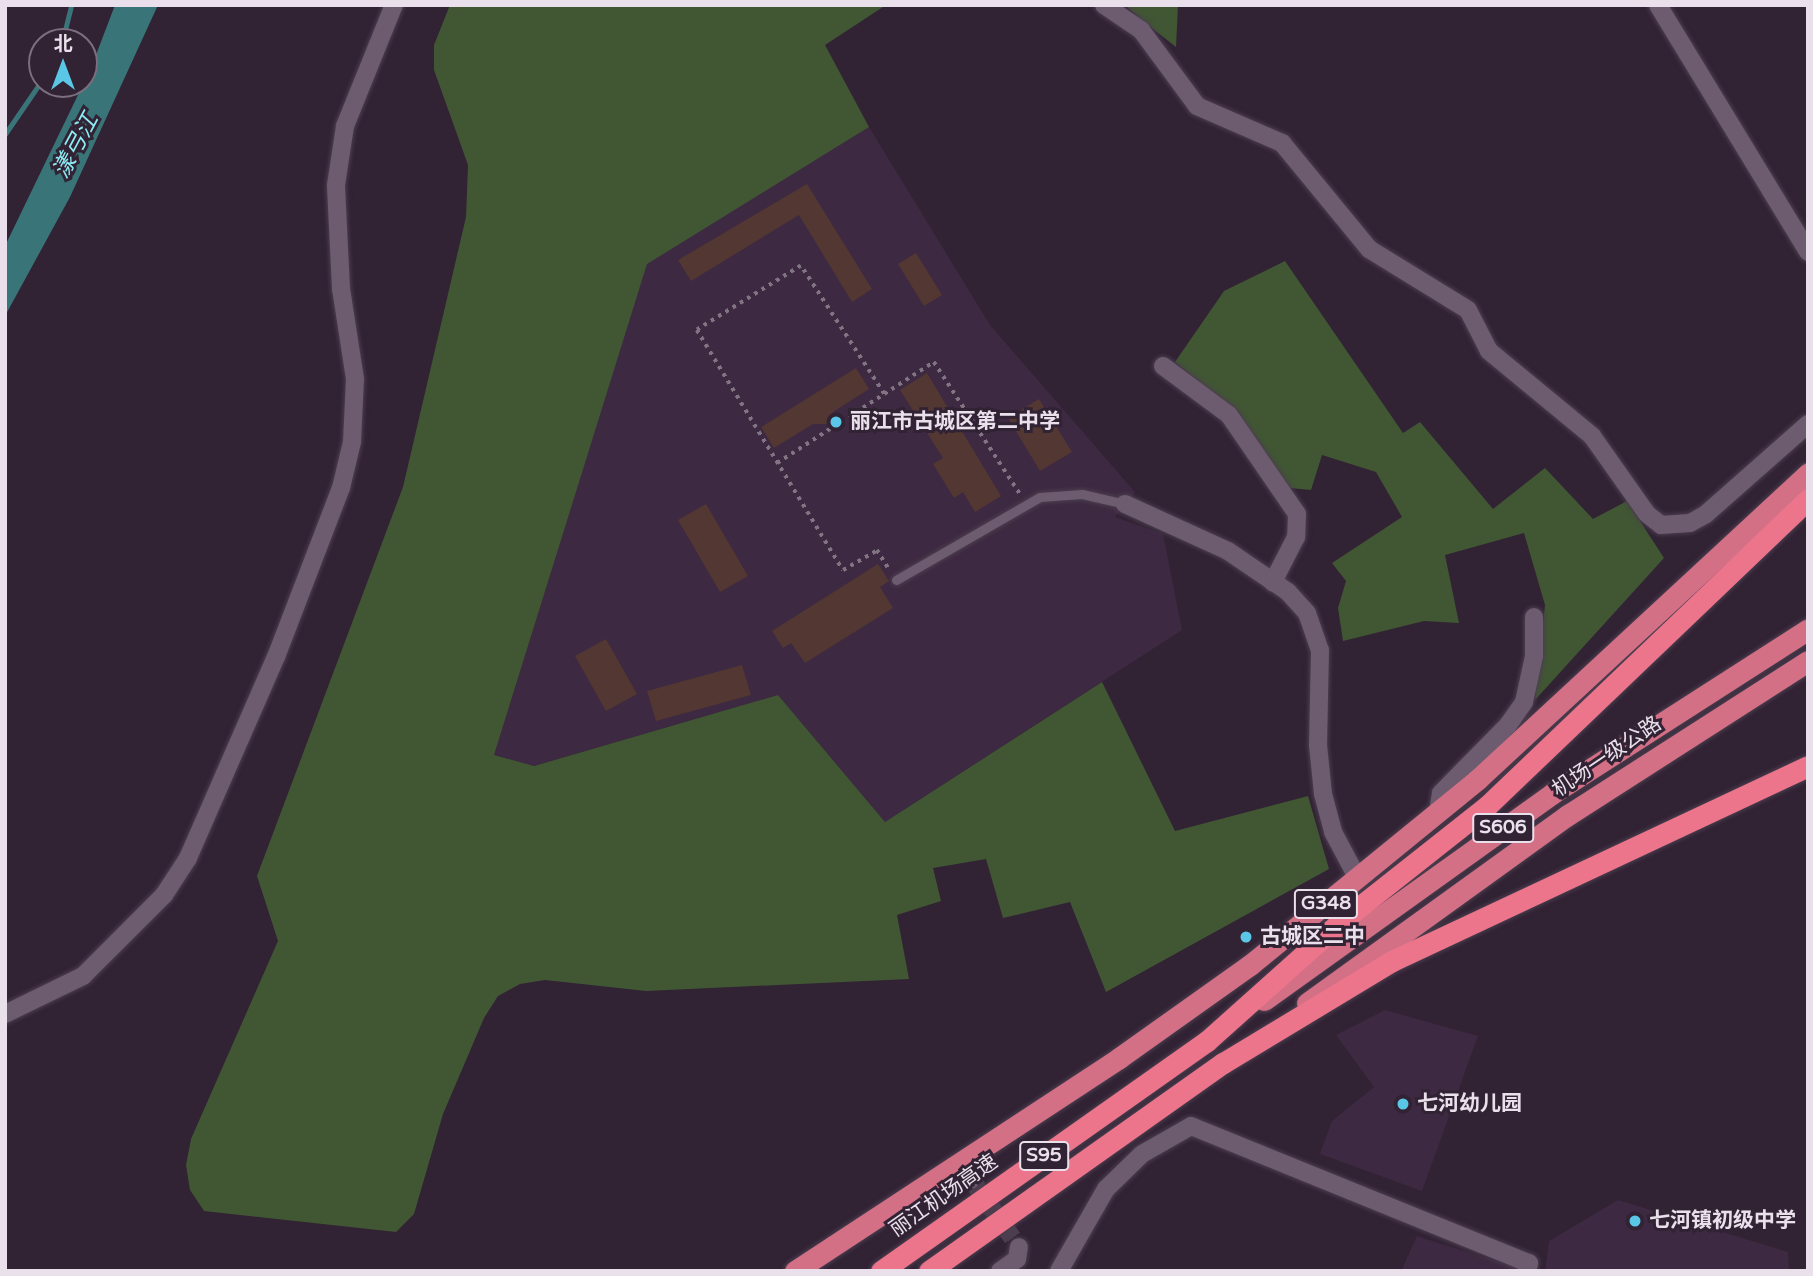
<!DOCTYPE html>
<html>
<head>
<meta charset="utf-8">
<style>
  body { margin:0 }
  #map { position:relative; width:1813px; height:1276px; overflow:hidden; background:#312234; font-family:"Varela Round","Noto Sans SC",sans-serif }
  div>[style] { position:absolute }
  .built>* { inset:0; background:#3e2942 }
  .forest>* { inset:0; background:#415734 }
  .water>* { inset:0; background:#397478 }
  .stream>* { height:5px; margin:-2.5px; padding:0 2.5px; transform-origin:2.5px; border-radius:2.5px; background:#397478 }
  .building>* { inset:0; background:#523732 }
  .minor-tunnel>* { height:18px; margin-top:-9px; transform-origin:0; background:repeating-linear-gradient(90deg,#4d3e50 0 18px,transparent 0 27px) }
  .path>* { height:3.5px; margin-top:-1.75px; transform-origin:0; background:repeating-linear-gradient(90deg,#817483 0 3.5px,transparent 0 8.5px) }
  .roads { filter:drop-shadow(0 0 2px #4b3e4e) drop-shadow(0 0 2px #4b3e4e) }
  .service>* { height:9px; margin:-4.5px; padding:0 4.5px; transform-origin:4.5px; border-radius:4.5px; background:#6d5b70 }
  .minor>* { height:18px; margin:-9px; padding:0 9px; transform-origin:9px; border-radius:9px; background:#6d5b70 }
  .trunk>* { height:21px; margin:-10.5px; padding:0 10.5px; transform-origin:10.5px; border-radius:10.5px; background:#d47086 }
  .motorway>* { height:21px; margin:-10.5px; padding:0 10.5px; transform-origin:10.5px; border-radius:10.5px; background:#ed758b }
  .dots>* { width:19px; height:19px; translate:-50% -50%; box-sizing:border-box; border:4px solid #312234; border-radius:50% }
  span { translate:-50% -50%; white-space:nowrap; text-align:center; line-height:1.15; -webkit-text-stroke:6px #312234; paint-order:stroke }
  .shield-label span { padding:2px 5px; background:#312234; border:2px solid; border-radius:5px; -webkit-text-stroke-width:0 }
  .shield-label { font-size:19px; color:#eae0ec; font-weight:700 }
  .poi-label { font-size:21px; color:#eae0ec; font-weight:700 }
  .left { translate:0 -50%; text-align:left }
  .street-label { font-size:21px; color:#eae0ec }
  .water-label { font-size:23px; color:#8cedf4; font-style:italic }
  .frame { position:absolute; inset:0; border:7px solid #eae0ec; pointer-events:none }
  .north { position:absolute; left:28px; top:28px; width:70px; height:70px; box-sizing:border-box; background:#312234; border:2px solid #7b6e7e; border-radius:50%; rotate:0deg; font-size:19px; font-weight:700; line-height:28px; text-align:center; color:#eae0ec }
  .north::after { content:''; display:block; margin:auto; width:24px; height:32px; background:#5bc7e7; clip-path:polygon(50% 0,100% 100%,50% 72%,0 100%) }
</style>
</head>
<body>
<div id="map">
  <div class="built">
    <div style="clip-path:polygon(869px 127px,990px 325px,1135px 492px,1115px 517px,1163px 534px,1182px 630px,885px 822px,778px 695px,533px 766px,494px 755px,647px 263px)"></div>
    <div style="clip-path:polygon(1385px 1010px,1478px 1036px,1422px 1191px,1320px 1154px,1332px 1121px,1374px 1087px,1336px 1035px)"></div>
    <div style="clip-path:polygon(1618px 1200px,1788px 1252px,1789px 1271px,1545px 1271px,1549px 1241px)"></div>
    <div style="clip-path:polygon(1417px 1236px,1517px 1268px,1531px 1271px,1401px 1271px)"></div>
  </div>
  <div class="forest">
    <div style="clip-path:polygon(450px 5px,886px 5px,825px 45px,869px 127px,647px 264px,494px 755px,534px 766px,778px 695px,885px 822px,1102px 682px,1175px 831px,1308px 796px,1329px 869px,1106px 992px,1070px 902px,1003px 918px,986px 859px,933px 868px,941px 901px,897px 915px,909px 979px,646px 991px,545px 980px,520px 984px,498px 996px,484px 1018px,443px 1114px,414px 1214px,396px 1232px,204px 1211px,190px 1190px,186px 1165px,191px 1139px,278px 941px,257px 876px,403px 487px,466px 217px,468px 165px,434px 70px,434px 45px)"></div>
    <div style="clip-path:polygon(1125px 5px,1178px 5px,1176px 47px,1144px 22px)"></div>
    <div style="clip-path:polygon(1285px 261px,1403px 433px,1420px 422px,1493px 509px,1545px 468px,1593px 519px,1627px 501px,1664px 558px,1535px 700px,1545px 605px,1524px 533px,1445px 555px,1459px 623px,1424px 621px,1343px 641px,1338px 608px,1346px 581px,1332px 563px,1402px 517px,1376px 472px,1322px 455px,1311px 490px,1290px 488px,1237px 413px,1175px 362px,1224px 291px)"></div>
  </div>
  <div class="water">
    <div style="clip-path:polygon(115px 5px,158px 5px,70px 197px,5px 316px,5px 246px,91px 68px)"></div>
  </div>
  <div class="stream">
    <div style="left:62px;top:42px;width:38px;rotate:-76deg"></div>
    <div style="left:5px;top:134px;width:65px;rotate:-55.6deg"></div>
  </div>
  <div class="building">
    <div style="clip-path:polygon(807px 184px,872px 289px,852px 302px,799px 215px,691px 281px,678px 260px)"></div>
    <div style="clip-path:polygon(916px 253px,942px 295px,924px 306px,898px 264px)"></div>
    <div style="clip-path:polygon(856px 368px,869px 389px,833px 412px,828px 424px,813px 424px,774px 448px,761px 427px)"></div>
    <div style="clip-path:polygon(927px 373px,1001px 496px,975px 512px,963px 492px,954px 498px,933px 464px,943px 458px,900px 390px)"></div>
    <div style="clip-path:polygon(1039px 399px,1072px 452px,1040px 471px,1008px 418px)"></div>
    <div style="clip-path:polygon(706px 504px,748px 576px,720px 592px,678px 520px)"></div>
    <div style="clip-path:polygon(878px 564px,889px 581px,880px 587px,893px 608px,805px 663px,791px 643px,783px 648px,772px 631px)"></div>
    <div style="clip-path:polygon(606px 639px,637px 694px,606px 711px,575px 656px)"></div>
    <div style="clip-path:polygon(742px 665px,751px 695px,656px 721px,647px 691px)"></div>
  </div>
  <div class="minor-tunnel">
    <div style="left:971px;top:1179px;width:83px;rotate:54.8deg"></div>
  </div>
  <div class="path">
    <div style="left:884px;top:394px;width:153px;rotate:-123deg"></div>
    <div style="left:801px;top:266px;width:122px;rotate:148.4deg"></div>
    <div style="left:697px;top:330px;width:281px;rotate:58.7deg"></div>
    <div style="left:843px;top:570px;width:39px;rotate:-30deg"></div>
    <div style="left:877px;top:550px;width:25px;rotate:58deg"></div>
    <div style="left:777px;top:463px;width:187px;rotate:-32.8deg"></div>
    <div style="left:934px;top:362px;width:158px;rotate:56.9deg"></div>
  </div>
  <div class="roads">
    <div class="service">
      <div style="left:896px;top:580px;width:166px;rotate:-30deg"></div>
      <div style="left:1040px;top:497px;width:42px;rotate:-4.1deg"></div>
      <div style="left:1082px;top:494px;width:44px;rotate:13.1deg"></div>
    </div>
    <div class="minor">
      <div style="left:1104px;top:5px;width:45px;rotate:34deg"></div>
      <div style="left:1141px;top:30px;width:94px;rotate:53.6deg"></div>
      <div style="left:1197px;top:106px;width:93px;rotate:23.5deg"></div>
      <div style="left:1282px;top:143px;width:137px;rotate:50.6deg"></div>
      <div style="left:1369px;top:249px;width:116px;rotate:31.6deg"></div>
      <div style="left:1468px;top:310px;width:46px;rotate:62.9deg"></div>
      <div style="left:1489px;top:351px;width:134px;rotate:39.5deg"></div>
      <div style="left:1592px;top:436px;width:95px;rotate:54.8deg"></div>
      <div style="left:1647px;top:514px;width:18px;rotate:38deg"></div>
      <div style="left:1661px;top:525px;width:29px;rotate:-4deg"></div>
      <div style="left:1690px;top:523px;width:18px;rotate:-29deg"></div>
      <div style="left:1706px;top:514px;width:136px;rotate:-41.4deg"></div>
      <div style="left:1658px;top:5px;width:289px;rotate:58.7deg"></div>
      <div style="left:1163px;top:366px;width:82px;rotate:36.6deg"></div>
      <div style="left:1229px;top:415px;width:120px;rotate:55.5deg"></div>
      <div style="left:1297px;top:514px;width:23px;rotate:92deg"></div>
      <div style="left:1296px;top:537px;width:51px;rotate:117.1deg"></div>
      <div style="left:1125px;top:504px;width:113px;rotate:24.5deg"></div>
      <div style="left:1228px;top:551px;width:73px;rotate:34.3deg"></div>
      <div style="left:1288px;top:592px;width:28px;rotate:48deg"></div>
      <div style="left:1307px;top:613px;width:39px;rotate:71deg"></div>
      <div style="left:1320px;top:650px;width:95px;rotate:91.2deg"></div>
      <div style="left:1318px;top:745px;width:49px;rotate:84.2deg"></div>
      <div style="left:1323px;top:794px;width:39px;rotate:75deg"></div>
      <div style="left:1333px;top:832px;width:53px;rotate:62deg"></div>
      <div style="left:1438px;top:812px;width:19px;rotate:-81deg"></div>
      <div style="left:1441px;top:793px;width:95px;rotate:-45.4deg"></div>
      <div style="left:1508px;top:725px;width:28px;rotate:-55deg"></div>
      <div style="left:1524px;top:702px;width:47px;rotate:-77.7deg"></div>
      <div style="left:1534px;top:656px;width:39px;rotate:-90deg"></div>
      <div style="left:5px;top:1014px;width:87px;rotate:-26deg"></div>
      <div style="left:83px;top:976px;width:115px;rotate:-45deg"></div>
      <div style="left:164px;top:895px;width:44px;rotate:-57deg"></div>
      <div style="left:188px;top:858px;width:219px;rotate:-66.4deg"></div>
      <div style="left:276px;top:657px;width:181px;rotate:-69deg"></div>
      <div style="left:341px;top:488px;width:47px;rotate:-76.6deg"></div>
      <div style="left:352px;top:442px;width:63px;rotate:-87.3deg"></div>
      <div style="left:355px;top:379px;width:91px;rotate:-98.8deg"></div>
      <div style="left:341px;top:289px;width:104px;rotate:-92.8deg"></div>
      <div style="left:336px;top:185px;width:60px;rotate:-81.3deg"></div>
      <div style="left:345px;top:126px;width:131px;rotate:-68deg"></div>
      <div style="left:960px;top:1164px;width:19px;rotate:54deg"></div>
      <div style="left:1000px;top:1271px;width:21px;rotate:-35deg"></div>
      <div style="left:1017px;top:1259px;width:12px;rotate:-81deg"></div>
      <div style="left:1059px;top:1271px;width:95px;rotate:-60.2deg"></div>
      <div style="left:1106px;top:1189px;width:50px;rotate:-44.2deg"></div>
      <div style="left:1142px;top:1154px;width:56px;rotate:-29.7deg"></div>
      <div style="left:1191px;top:1126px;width:365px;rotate:22.1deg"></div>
      <div style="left:1529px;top:1263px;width:8px;rotate:104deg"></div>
    </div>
    <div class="trunk">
      <div style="left:1264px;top:1000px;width:355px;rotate:-35.6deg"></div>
      <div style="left:1553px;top:793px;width:303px;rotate:-32.7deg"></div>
      <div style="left:1307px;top:1003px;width:322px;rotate:-35.8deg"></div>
      <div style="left:1568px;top:815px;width:285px;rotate:-32.7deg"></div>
      <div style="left:795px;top:1271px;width:388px;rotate:-33.3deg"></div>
      <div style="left:1119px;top:1058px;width:161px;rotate:-35.4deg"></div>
      <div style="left:1250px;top:965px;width:294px;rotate:-39.2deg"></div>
      <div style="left:1478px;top:779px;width:450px;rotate:-42.8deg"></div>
    </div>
    <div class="motorway">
      <div style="left:881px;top:1271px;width:399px;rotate:-35.2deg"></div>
      <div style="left:1207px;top:1041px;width:177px;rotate:-41.8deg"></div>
      <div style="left:1339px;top:923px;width:189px;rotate:-38.3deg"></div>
      <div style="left:1487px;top:806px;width:444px;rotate:-43.7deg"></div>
      <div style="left:929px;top:1271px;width:360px;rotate:-35.3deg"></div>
      <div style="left:1223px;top:1063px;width:197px;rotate:-31.1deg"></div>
      <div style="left:1392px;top:961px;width:459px;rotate:-25.1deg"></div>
    </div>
  </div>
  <div class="dots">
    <div style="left:836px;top:422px;background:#5bc7e7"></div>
    <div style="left:1246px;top:937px;background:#5bc7e7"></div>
    <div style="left:1403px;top:1104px;background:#5bc7e7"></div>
    <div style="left:1635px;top:1221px;background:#5bc7e7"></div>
  </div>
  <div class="shield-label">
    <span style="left:1503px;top:828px">S606</span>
    <span style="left:1326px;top:904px">G348</span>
    <span style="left:1044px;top:1156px">S95</span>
  </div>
  <div class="poi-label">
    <span class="left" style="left:850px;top:422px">丽江市古城区第二中学</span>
    <span class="left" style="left:1260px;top:937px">古城区二中</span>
    <span class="left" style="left:1417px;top:1104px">七河幼儿园</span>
    <span class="left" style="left:1649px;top:1221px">七河镇初级中学</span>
  </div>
  <div class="street-label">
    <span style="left:1607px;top:757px;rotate:-34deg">机场一级公路</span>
    <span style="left:944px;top:1196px;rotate:-35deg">丽江机场高速</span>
  </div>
  <div class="water-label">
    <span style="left:76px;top:146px;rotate:-62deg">漾弓江</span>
  </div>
  <div class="frame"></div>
  <div class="north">北</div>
</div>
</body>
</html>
